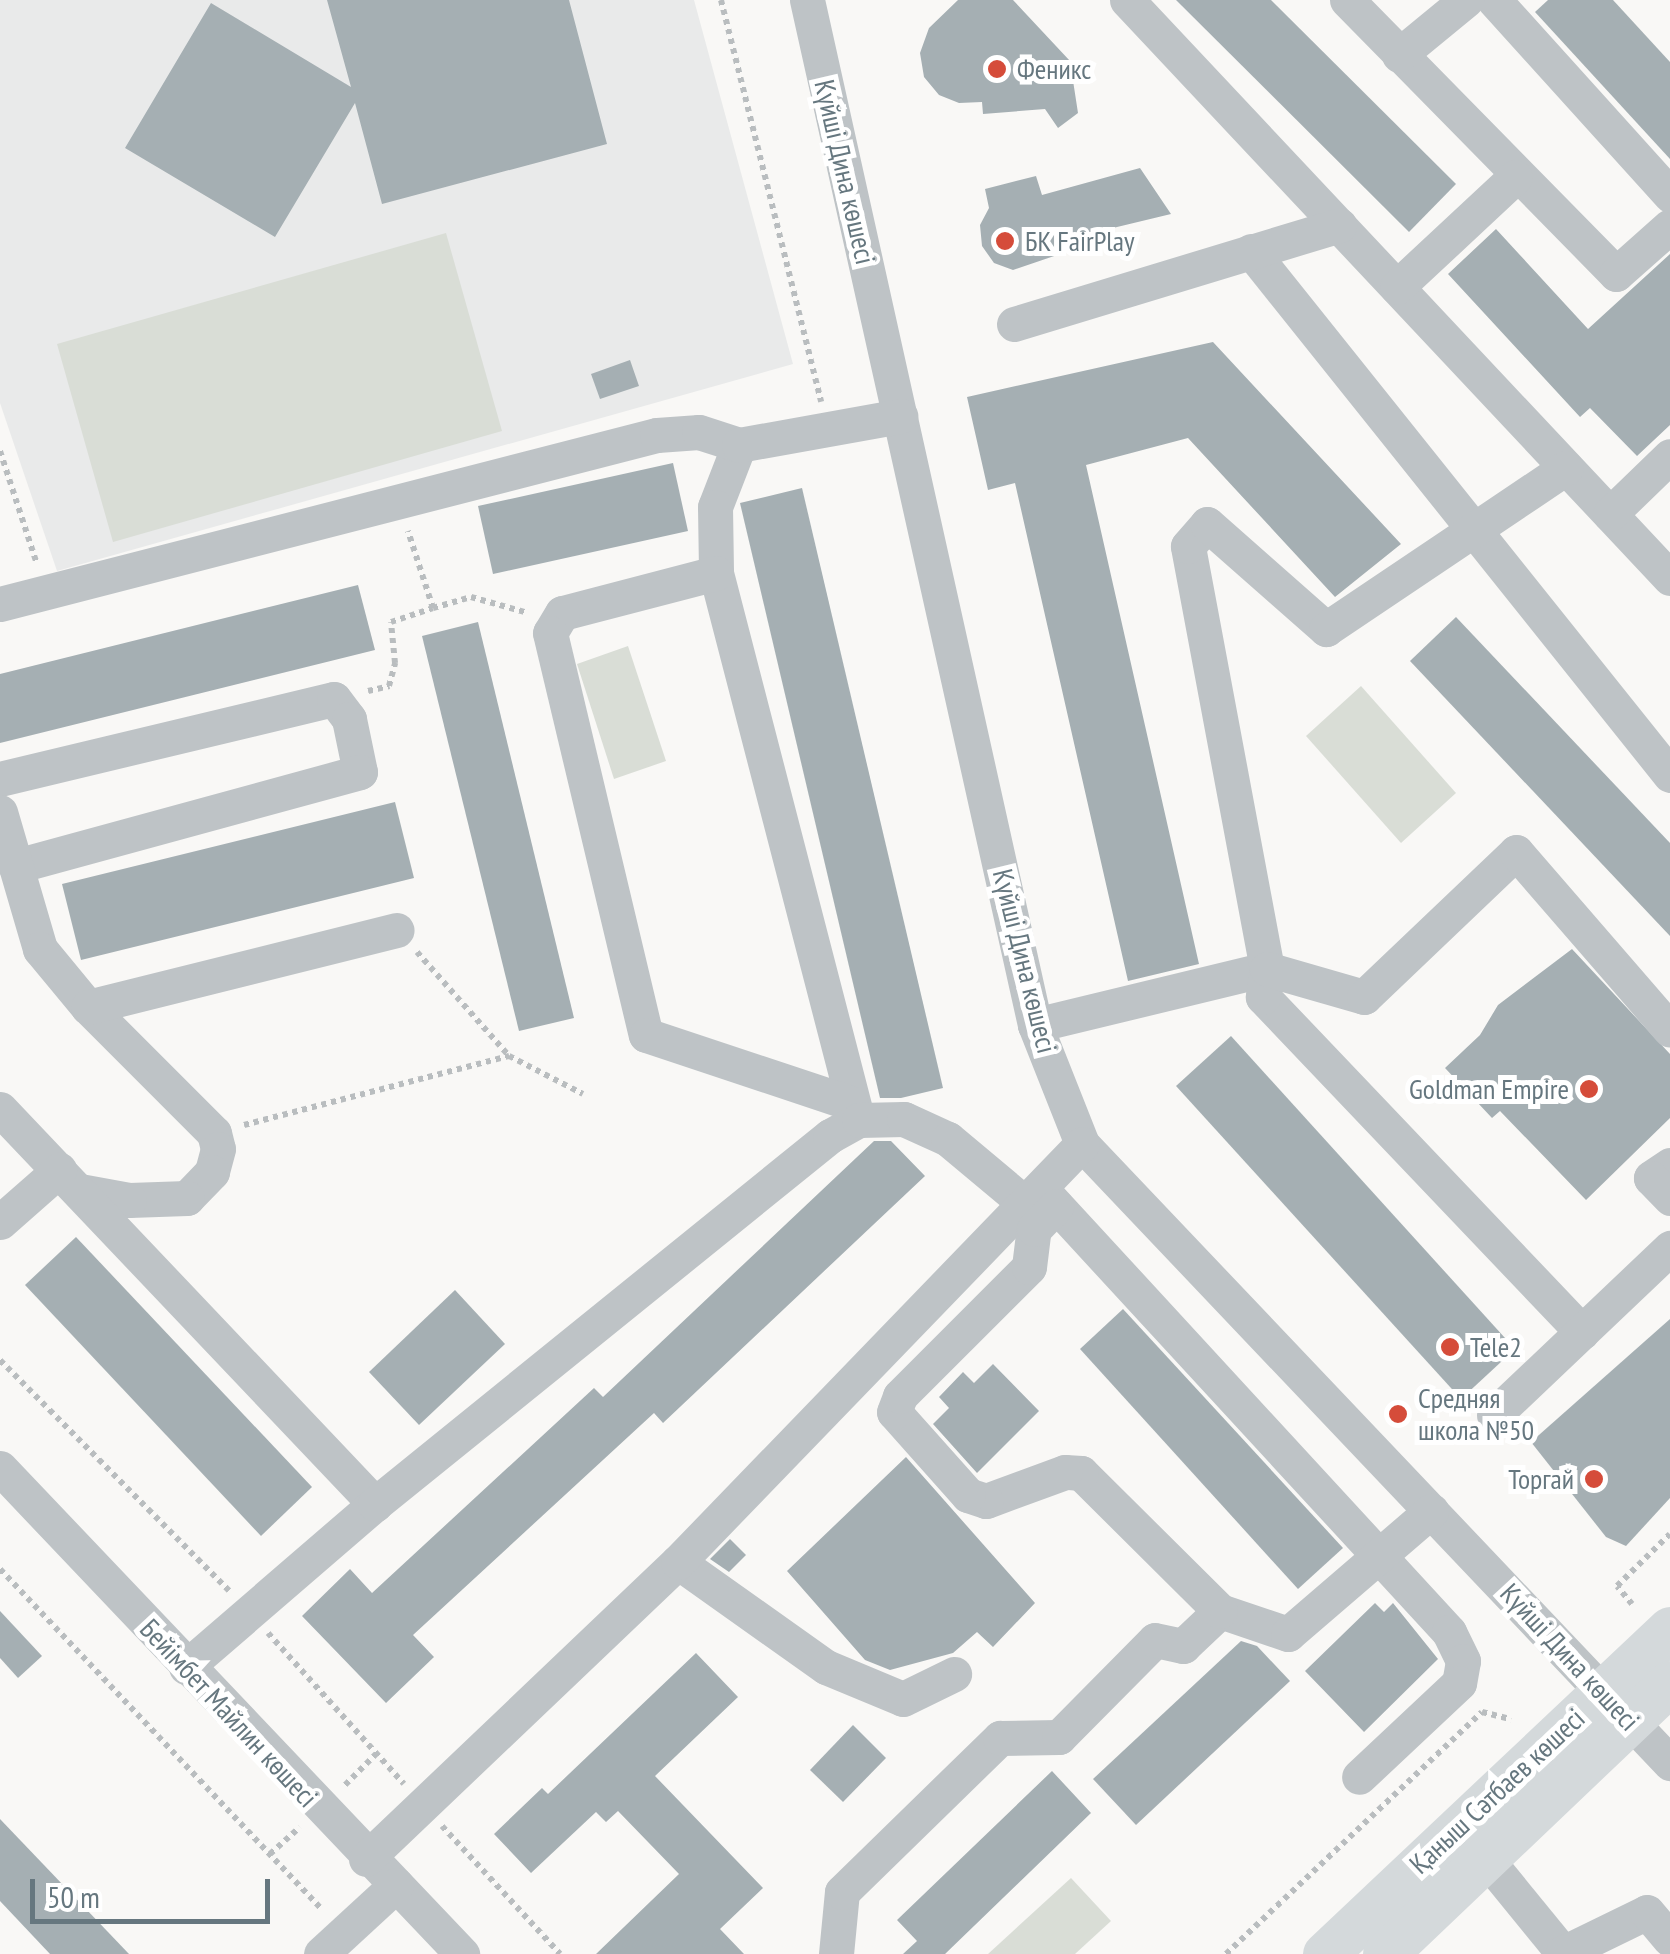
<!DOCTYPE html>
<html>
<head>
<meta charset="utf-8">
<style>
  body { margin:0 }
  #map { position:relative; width:1670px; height:1954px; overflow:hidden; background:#f9f8f6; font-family:"PT Sans Narrow",sans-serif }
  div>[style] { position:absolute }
  .built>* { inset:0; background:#e9eaea }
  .green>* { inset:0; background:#d9ddd6 }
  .building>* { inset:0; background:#a5afb3 }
  .path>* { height:6px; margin-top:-3px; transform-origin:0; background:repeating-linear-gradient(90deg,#b9bdbf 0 5px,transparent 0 10px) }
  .minor>* { height:35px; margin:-17.5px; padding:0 17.5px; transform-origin:17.5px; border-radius:17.5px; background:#bec3c6 }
  .major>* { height:45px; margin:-22.5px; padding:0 22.5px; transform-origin:22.5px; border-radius:22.5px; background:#d4d9db }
  .dots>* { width:28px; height:28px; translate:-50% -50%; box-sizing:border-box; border:5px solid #fff; border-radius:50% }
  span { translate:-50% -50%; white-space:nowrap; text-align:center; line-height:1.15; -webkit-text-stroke:10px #fff; paint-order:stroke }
  .poi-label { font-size:28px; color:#66777f }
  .left { translate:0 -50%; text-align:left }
  .right { translate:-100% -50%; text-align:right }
  .street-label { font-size:28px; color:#66777f }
  .scale { position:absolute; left:30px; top:1879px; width:240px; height:45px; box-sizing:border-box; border:5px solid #66777f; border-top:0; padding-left:12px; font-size:30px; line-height:35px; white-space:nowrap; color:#66777f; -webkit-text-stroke:8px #fff; paint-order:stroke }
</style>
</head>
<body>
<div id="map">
  <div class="built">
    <div style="clip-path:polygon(0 0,694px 0,793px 364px,57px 571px,0 403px)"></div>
  </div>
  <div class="green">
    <div style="clip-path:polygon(446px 233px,502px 431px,113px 542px,57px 344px)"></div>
    <div style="clip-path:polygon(628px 646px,666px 761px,614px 779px,577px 664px)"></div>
    <div style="clip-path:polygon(1361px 686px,1456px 793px,1401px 843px,1306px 736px)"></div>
    <div style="clip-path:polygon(1071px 1878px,1111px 1921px,1075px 1954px,988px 1954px)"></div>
  </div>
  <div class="building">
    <div style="clip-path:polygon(327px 0,569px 0,607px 144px,382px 204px,355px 103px,275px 237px,125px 148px,211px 3px,351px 87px)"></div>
    <div style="clip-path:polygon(958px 0,1013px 0,1070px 61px,1078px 113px,1058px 128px,1045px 109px,983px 114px,982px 102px,959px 103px,939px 95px,924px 77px,920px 53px,929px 28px)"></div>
    <div style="clip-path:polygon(1176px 0,1271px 0,1456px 184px,1409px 232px)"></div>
    <div style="clip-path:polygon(1548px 0,1613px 0,1670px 62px,1670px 159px,1535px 12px)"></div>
    <div style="clip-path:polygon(1140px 168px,1171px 214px,1059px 241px,1063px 253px,1013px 270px,994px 263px,982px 246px,980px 225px,989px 208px,985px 189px,1036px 176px,1042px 195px)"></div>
    <div style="clip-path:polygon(1496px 229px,1588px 329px,1670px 254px,1670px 425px,1637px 456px,1590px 408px,1580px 417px,1448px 274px)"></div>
    <div style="clip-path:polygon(1213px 342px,1401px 544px,1335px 597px,1188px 438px,1086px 465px,1199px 964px,1128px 981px,1015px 483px,988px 490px,967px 397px)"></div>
    <div style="clip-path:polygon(630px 360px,639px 386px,600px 399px,591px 374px)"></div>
    <div style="clip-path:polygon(673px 463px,688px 531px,493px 574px,478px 506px)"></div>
    <div style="clip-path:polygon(802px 488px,943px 1088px,901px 1098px,880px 1098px,740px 503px)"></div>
    <div style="clip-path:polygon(358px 585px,375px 650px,0 743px,0 674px)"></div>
    <div style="clip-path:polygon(1456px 617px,1670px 843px,1670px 936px,1410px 661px)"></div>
    <div style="clip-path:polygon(478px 622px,574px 1018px,519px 1031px,422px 636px)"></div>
    <div style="clip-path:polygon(395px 802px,414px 878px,81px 960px,62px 884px)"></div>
    <div style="clip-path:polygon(1572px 949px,1670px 1054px,1670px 1118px,1586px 1200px,1500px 1111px,1492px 1118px,1445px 1068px,1480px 1035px,1498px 1005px)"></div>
    <div style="clip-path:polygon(1231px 1036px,1515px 1349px,1461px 1399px,1176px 1086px)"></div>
    <div style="clip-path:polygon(874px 1141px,891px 1141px,925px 1176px,663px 1423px,654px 1413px,413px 1635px,434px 1657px,386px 1703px,302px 1616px,350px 1569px,372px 1593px,594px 1388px,603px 1397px)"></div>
    <div style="clip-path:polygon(76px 1237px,312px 1487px,261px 1536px,25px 1285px)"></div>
    <div style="clip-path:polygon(455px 1290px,505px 1344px,419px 1425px,369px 1372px)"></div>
    <div style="clip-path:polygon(1123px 1309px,1343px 1548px,1298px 1589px,1080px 1349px)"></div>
    <div style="clip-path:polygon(1670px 1319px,1670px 1498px,1626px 1546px,1606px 1537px,1531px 1442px)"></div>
    <div style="clip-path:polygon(993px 1364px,1039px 1411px,977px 1473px,933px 1424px,949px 1408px,939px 1397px,963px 1372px,974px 1383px)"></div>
    <div style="clip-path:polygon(906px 1457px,1035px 1603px,993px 1647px,977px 1632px,953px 1653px,890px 1670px,865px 1660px,787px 1571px)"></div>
    <div style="clip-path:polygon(730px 1539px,746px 1555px,729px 1572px,710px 1559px)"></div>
    <div style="clip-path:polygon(1375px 1603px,1384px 1612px,1393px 1603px,1438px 1659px,1364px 1732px,1305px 1671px)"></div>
    <div style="clip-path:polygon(0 1611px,42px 1656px,18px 1678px,0 1658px)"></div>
    <div style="clip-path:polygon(1241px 1641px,1257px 1646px,1290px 1681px,1136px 1825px,1093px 1779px)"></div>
    <div style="clip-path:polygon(696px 1653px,738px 1697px,655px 1776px,763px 1888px,720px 1929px,744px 1954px,596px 1954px,679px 1874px,618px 1811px,606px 1822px,596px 1812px,531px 1873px,494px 1834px,542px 1788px,548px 1794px)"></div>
    <div style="clip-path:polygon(853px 1725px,886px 1758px,843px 1802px,810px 1770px)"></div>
    <div style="clip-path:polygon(1052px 1771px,1091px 1813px,945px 1954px,903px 1954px,917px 1941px,897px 1920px)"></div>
    <div style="clip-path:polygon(0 1819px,129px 1954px,50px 1954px,0 1901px)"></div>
  </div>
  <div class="path">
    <div style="left:721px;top:0;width:414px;rotate:76deg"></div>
    <div style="left:0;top:451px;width:119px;rotate:71.9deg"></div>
    <div style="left:433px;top:608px;width:40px;rotate:-16deg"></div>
    <div style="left:471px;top:597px;width:59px;rotate:15.7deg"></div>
    <div style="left:368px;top:691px;width:22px;rotate:-13deg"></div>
    <div style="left:389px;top:686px;width:24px;rotate:-75deg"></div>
    <div style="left:395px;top:663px;width:41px;rotate:-95.6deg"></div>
    <div style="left:391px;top:622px;width:44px;rotate:-18.4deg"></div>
    <div style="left:433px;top:608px;width:81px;rotate:-108deg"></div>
    <div style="left:417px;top:952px;width:139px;rotate:48.5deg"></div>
    <div style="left:244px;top:1125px;width:274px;rotate:-14.6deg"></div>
    <div style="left:509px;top:1056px;width:83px;rotate:27.2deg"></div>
    <div style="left:0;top:1360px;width:325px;rotate:45.2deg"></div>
    <div style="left:0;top:1569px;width:469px;rotate:46.6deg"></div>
    <div style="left:1632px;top:1604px;width:23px;rotate:-130deg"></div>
    <div style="left:1617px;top:1586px;width:74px;rotate:-44.5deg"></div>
    <div style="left:268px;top:1633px;width:203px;rotate:48deg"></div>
    <div style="left:345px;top:1785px;width:44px;rotate:-45deg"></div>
    <div style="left:442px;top:1826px;width:174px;rotate:47.3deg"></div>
    <div style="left:270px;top:1854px;width:40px;rotate:-42deg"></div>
    <div style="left:1226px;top:1954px;width:352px;rotate:-43.4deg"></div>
    <div style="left:1482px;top:1712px;width:30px;rotate:14deg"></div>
  </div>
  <div class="minor">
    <div style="left:807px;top:0;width:1050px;rotate:77.46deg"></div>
    <div style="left:1035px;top:1025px;width:128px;rotate:68.4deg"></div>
    <div style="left:1082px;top:1144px;width:854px;rotate:46.47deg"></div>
    <div style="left:1127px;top:0;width:793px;rotate:46.79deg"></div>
    <div style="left:1347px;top:0;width:384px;rotate:45.5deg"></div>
    <div style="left:1616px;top:274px;width:72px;rotate:-41.6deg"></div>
    <div style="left:1494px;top:0;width:263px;rotate:47.9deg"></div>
    <div style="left:1399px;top:55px;width:87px;rotate:-39.4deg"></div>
    <div style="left:1251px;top:251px;width:671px;rotate:51.35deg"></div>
    <div style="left:1397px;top:287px;width:161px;rotate:-43deg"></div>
    <div style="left:1014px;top:324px;width:340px;rotate:-16.9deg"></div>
    <div style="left:739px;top:445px;width:66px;rotate:111.2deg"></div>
    <div style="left:715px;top:507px;width:66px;rotate:89.1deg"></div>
    <div style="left:716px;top:573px;width:562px;rotate:75.47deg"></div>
    <div style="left:1610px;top:514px;width:83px;rotate:-44deg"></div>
    <div style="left:716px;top:573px;width:159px;rotate:165.4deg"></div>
    <div style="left:562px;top:613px;width:23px;rotate:121deg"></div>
    <div style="left:550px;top:633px;width:413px;rotate:76.6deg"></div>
    <div style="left:646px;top:1035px;width:215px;rotate:18.4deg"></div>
    <div style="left:0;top:604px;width:678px;rotate:-14.43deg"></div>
    <div style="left:657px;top:435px;width:42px;rotate:-4.1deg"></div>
    <div style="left:699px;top:432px;width:42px;rotate:18deg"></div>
    <div style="left:739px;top:445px;width:164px;rotate:-10.2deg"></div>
    <div style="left:0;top:779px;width:343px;rotate:-13.5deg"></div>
    <div style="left:334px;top:699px;width:25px;rotate:53deg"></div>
    <div style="left:349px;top:719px;width:54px;rotate:78.3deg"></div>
    <div style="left:360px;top:772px;width:357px;rotate:164.7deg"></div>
    <div style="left:0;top:812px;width:143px;rotate:73.7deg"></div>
    <div style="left:40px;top:949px;width:75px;rotate:50.4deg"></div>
    <div style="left:88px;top:1007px;width:178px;rotate:45deg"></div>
    <div style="left:214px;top:1133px;width:16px;rotate:76deg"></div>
    <div style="left:218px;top:1149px;width:24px;rotate:105deg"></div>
    <div style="left:212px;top:1172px;width:36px;rotate:134deg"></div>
    <div style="left:187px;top:1198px;width:58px;rotate:178deg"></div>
    <div style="left:129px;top:1200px;width:50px;rotate:-169.6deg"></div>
    <div style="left:88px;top:1007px;width:318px;rotate:-14deg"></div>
    <div style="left:1035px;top:1025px;width:239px;rotate:-13.6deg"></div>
    <div style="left:1267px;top:969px;width:430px;rotate:-100.6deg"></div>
    <div style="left:1188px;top:546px;width:29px;rotate:-49deg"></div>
    <div style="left:1207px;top:524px;width:159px;rotate:41.4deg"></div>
    <div style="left:1326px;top:629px;width:289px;rotate:-33.9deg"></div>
    <div style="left:0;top:1109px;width:545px;rotate:46.49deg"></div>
    <div style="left:1670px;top:1165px;width:23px;rotate:146deg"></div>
    <div style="left:1651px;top:1178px;width:28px;rotate:46deg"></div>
    <div style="left:1042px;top:1190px;width:601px;rotate:47.36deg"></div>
    <div style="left:1449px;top:1632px;width:32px;rotate:64deg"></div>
    <div style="left:1463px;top:1661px;width:22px;rotate:100deg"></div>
    <div style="left:1459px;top:1683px;width:137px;rotate:136.8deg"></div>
    <div style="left:0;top:1222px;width:79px;rotate:-41.4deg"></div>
    <div style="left:1582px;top:1332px;width:463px;rotate:-133.6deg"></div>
    <div style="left:1263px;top:997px;width:28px;rotate:-82deg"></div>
    <div style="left:1267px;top:969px;width:101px;rotate:16.1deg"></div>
    <div style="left:1364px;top:997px;width:210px;rotate:-43.6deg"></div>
    <div style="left:1516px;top:852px;width:235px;rotate:49.1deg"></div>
    <div style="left:1494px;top:1415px;width:243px;rotate:-43.5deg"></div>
    <div style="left:0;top:1468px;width:671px;rotate:46.45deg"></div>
    <div style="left:678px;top:1562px;width:181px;rotate:35.4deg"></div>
    <div style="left:826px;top:1667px;width:83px;rotate:22.6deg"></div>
    <div style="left:903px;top:1699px;width:57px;rotate:-26.1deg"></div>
    <div style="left:1220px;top:1611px;width:72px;rotate:18.7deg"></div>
    <div style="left:1288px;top:1634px;width:189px;rotate:-40.7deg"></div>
    <div style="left:186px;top:1667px;width:250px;rotate:-40.8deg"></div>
    <div style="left:375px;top:1504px;width:585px;rotate:-38.97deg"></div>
    <div style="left:830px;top:1136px;width:33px;rotate:-29deg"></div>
    <div style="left:859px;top:1120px;width:45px;rotate:-1.3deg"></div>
    <div style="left:904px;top:1119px;width:48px;rotate:24.4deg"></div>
    <div style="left:948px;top:1139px;width:103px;rotate:39.9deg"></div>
    <div style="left:1470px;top:1839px;width:147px;rotate:50.8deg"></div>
    <div style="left:1563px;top:1953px;width:93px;rotate:-26deg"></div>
    <div style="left:1647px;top:1912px;width:35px;rotate:50deg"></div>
    <div style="left:366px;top:1859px;width:431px;rotate:-43.6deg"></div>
    <div style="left:678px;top:1562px;width:581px;rotate:-45.98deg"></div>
    <div style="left:321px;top:1954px;width:102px;rotate:-42.6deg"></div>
    <div style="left:836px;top:1954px;width:62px;rotate:-84.5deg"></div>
    <div style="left:842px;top:1892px;width:221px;rotate:-44.3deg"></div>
    <div style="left:1000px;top:1738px;width:59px;rotate:-1deg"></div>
    <div style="left:1059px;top:1737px;width:136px;rotate:-45.3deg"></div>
    <div style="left:1155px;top:1640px;width:29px;rotate:12deg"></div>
    <div style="left:1183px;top:1646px;width:51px;rotate:-43.4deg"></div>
    <div style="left:1220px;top:1611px;width:196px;rotate:-135.2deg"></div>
    <div style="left:1081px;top:1473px;width:16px;rotate:-176deg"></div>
    <div style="left:1065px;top:1472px;width:84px;rotate:159.8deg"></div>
    <div style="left:986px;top:1501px;width:19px;rotate:-162deg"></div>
    <div style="left:968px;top:1495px;width:111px;rotate:-131.7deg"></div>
    <div style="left:894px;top:1412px;width:17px;rotate:-69deg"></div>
    <div style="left:900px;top:1396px;width:182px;rotate:-45deg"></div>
    <div style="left:1029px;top:1267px;width:38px;rotate:-83deg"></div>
    <div style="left:1034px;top:1229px;width:32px;rotate:-46deg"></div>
  </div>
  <div class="major">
    <div style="left:1325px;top:1954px;width:474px;rotate:-43.3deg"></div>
    <div style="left:1385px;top:1954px;width:393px;rotate:-43.6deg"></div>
  </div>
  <div class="dots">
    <div style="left:997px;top:69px;background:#d54c3a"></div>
    <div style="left:1005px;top:241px;background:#d54c3a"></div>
    <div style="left:1589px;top:1089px;background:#d54c3a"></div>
    <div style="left:1450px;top:1347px;background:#d54c3a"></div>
    <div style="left:1398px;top:1414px;background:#d54c3a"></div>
    <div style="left:1594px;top:1479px;background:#d54c3a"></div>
  </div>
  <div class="poi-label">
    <span class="left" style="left:1017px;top:69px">Феникс</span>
    <span class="left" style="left:1025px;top:241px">БК FairPlay</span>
    <span class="right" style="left:1569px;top:1089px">Goldman Empire</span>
    <span class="left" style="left:1470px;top:1347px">Tele2</span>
    <span class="left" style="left:1418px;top:1414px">Средняя<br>школа №50</span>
    <span class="right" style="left:1574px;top:1479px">Торгай</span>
  </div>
  <div class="street-label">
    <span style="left:845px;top:172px;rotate:77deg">Күйші Дина көшесі</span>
    <span style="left:1025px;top:961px;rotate:76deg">Күйші Дина көшесі</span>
    <span style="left:1570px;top:1657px;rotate:47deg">Күйші Дина көшесі</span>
    <span style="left:229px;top:1713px;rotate:47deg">Бейімбет Майлин көшесі</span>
    <span style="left:1497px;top:1791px;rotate:-43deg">Қаныш Сәтбаев көшесі</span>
  </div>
  <div class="scale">50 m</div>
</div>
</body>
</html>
